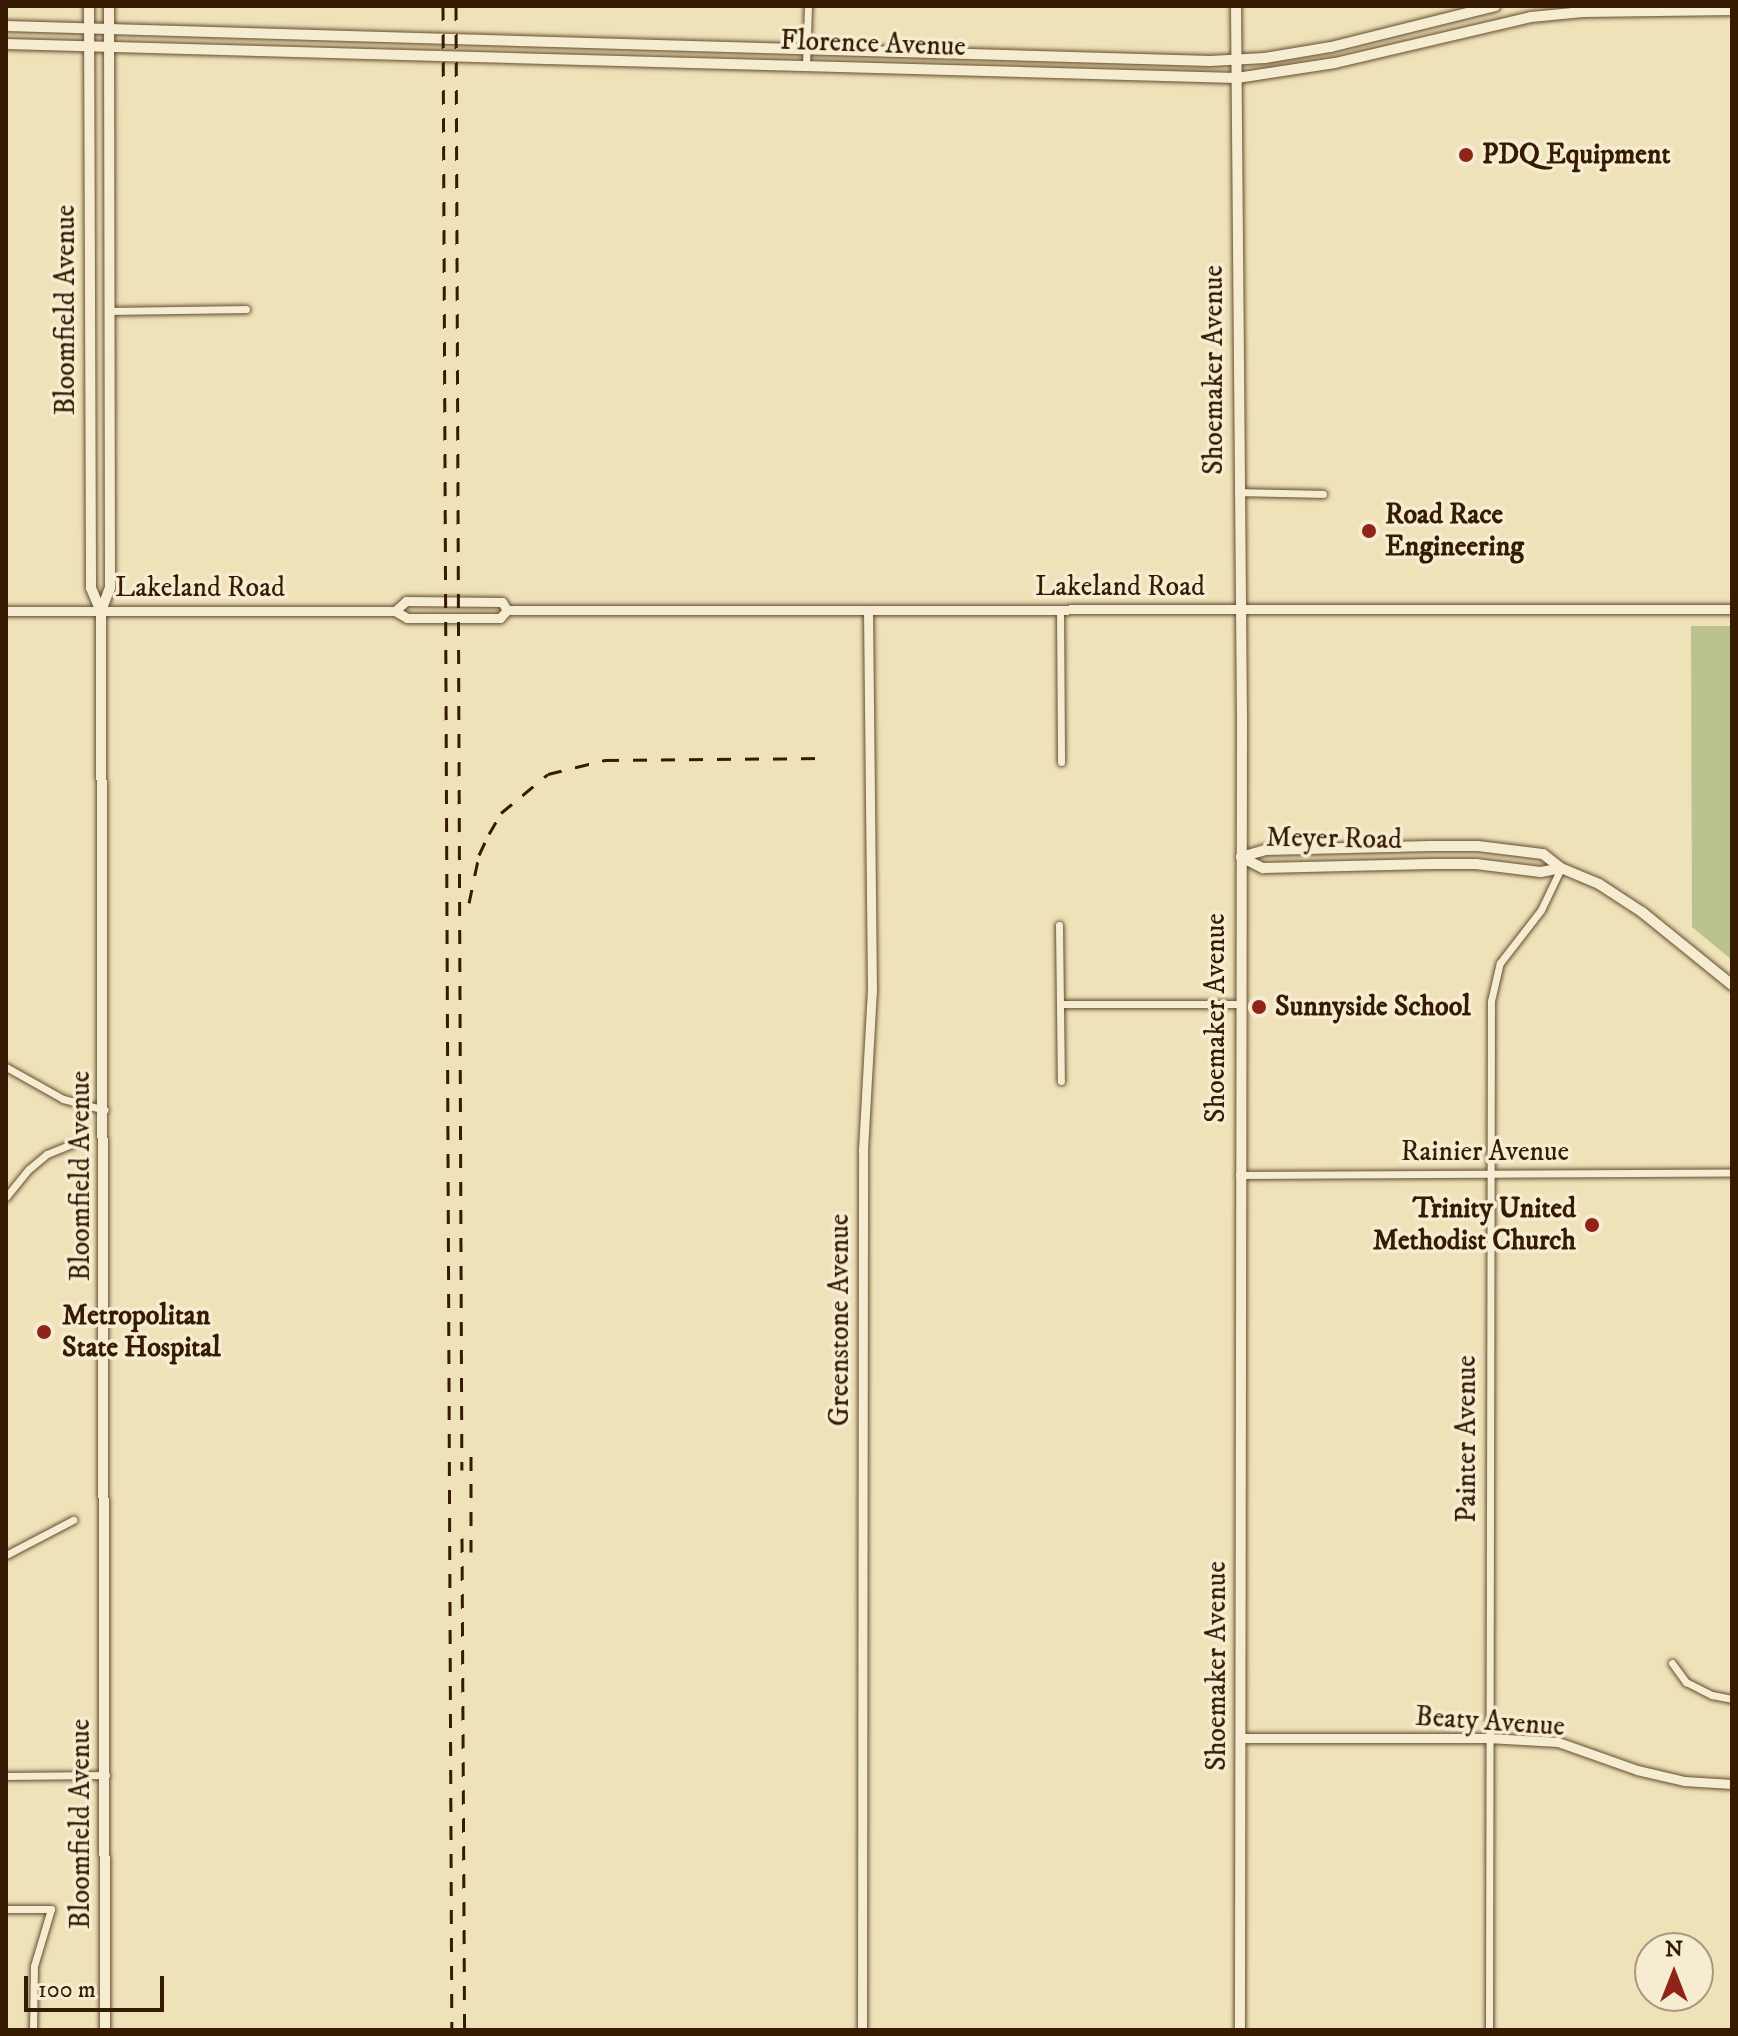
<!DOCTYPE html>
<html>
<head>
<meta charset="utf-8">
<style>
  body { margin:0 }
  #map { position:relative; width:1738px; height:2036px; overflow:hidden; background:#efe1b8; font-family:"IM FELL DW Pica",serif }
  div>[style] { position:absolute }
  .green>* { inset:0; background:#bcc28d }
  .roads { filter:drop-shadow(0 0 2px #644c30) drop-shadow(0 0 2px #644c30) }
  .minor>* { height:7px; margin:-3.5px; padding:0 3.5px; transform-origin:3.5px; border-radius:3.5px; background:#f5ecd1 }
  .tertiary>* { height:9px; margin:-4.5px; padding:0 4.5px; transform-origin:4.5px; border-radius:4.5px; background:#f5ecd1 }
  .secondary>* { height:10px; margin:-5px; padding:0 5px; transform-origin:5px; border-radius:5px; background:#f5ecd1 }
  .rail>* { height:3px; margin-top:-1.5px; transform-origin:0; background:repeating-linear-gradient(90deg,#361a02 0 14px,transparent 0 28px) }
  .dots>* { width:22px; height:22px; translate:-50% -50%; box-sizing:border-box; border:4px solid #f5ecd1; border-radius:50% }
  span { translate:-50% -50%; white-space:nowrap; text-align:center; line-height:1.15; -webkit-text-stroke:7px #f5ecd1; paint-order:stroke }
  .street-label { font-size:28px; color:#361a02 }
  .poi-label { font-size:28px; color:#361a02; font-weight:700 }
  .left { translate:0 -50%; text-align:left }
  .right { translate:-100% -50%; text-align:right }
  .frame { position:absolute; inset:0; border:8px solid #361a02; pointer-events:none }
  .north { position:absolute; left:1634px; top:1932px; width:80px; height:80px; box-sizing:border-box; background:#f5ecd1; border:2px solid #a9987e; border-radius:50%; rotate:0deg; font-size:22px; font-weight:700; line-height:32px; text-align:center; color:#361a02 }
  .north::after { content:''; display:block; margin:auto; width:28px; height:36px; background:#8f2418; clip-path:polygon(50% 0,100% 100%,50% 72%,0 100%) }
  .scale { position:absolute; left:24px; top:1976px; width:140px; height:36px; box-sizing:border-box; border:4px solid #361a02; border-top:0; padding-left:10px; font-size:24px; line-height:28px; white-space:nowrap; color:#361a02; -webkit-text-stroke:6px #f5ecd1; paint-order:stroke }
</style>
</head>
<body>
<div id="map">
  <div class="green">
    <div style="clip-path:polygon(1691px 626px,1732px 626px,1732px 960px,1692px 927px)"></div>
  </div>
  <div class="roads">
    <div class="minor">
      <div style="left:806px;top:66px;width:60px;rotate:-88.1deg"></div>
      <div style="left:110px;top:311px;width:136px;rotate:-0.8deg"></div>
      <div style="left:1238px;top:492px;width:85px;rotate:1.3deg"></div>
      <div style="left:1060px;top:609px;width:153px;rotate:89.6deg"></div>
      <div style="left:1059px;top:925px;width:156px;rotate:89.3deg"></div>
      <div style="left:1060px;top:1004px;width:179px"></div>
      <div style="left:6px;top:1067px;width:65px;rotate:29.3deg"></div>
      <div style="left:63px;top:1099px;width:43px;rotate:14.7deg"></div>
      <div style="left:1239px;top:1175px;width:493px;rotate:-0.3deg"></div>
      <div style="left:6px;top:1197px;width:36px;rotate:-51deg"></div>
      <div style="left:29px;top:1169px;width:23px;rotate:-40deg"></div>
      <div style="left:47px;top:1154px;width:38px;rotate:-22deg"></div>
      <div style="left:6px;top:1555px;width:76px;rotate:-27.6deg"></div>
      <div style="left:1672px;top:1663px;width:24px;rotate:54deg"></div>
      <div style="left:1686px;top:1682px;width:29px;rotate:27deg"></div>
      <div style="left:1712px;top:1695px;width:20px;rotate:11deg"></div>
      <div style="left:6px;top:1776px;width:100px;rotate:-0.6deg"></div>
      <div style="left:6px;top:1909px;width:45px"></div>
      <div style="left:51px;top:1909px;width:59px;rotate:106.6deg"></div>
      <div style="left:34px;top:1966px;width:64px;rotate:90.9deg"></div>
      <div style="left:1489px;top:2030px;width:1029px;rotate:-89.89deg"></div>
      <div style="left:1491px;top:1001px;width:39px;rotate:-77deg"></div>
      <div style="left:1500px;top:963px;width:67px;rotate:-52.3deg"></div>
      <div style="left:1541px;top:910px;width:47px;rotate:-64.5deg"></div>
    </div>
    <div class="tertiary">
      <div style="left:6px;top:611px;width:389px"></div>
      <div style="left:395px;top:611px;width:14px;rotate:30deg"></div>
      <div style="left:407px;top:618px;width:93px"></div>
      <div style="left:500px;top:618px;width:11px;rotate:-49deg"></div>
      <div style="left:507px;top:610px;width:1225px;rotate:-0.05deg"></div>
      <div style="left:395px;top:611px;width:15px;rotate:-42deg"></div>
      <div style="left:406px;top:601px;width:96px;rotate:0.6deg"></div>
      <div style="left:502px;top:602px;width:9px;rotate:58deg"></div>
      <div style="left:1241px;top:1738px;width:247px"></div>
      <div style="left:1488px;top:1738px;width:70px;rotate:3.3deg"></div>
      <div style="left:1558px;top:1742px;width:84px;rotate:19.5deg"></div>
      <div style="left:1637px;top:1770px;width:48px;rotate:13.2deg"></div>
      <div style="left:1684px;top:1781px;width:48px;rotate:3.6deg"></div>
      <div style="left:862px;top:2030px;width:880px;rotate:-89.93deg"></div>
      <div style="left:863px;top:1150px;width:159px;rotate:-86.8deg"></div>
      <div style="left:872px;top:991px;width:381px;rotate:-90.6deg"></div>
    </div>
    <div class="secondary">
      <div style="left:89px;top:6px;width:582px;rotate:89.8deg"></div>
      <div style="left:91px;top:588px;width:25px;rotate:67deg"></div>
      <div style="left:1236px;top:6px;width:712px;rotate:89.52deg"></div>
      <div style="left:1242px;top:718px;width:1312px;rotate:90.09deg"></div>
      <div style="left:6px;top:26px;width:1205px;rotate:1.67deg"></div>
      <div style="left:1210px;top:61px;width:55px;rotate:-3.1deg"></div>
      <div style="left:1265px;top:58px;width:67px;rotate:-9.5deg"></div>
      <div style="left:1331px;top:47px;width:169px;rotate:-14deg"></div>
      <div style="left:6px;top:44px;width:1231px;rotate:1.58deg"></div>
      <div style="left:1237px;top:78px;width:99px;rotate:-8.7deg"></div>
      <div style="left:1335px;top:63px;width:201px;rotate:-13.2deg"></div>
      <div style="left:1531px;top:17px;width:52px;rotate:-5.5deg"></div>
      <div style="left:1583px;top:12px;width:149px;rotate:-0.8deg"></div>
      <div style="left:1241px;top:857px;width:25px;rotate:-16deg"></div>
      <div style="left:1265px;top:850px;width:166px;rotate:-1.4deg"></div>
      <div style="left:1431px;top:846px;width:47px"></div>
      <div style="left:1478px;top:846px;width:65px;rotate:7deg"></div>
      <div style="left:1543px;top:854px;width:23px;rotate:38deg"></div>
      <div style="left:1561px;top:868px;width:41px;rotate:22.8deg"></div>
      <div style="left:1599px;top:884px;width:51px;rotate:33.1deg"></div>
      <div style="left:1642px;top:912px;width:116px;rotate:39deg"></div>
      <div style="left:1241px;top:857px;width:25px;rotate:27deg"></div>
      <div style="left:1263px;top:868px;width:167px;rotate:-1.4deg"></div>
      <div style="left:1430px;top:864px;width:46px"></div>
      <div style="left:1476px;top:864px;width:65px;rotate:7deg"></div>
      <div style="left:1541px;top:872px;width:20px;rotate:-11deg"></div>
      <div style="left:105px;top:2030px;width:1419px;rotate:-90.16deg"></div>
      <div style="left:101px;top:611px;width:25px;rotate:-69deg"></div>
      <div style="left:110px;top:588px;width:582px;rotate:-90.1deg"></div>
    </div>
  </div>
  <div class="rail">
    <div style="left:443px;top:6px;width:2024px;rotate:89.75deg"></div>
    <div style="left:456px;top:6px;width:1464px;rotate:89.77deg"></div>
    <div style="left:469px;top:903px;width:49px;rotate:-78.2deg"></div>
    <div style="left:479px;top:855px;width:23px;rotate:-65deg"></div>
    <div style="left:489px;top:834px;width:24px;rotate:-60deg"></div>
    <div style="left:501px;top:813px;width:61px;rotate:-39.7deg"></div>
    <div style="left:548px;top:774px;width:59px;rotate:-13.8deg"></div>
    <div style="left:605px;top:760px;width:217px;rotate:-0.5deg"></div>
    <div style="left:471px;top:1456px;width:96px;rotate:90deg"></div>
    <div style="left:462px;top:1538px;width:492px;rotate:89.7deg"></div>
  </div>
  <div class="dots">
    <div style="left:1466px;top:155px;background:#8f2418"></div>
    <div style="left:1369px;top:531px;background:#8f2418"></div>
    <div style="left:1259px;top:1007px;background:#8f2418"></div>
    <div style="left:1592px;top:1225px;background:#8f2418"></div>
    <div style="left:44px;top:1332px;background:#8f2418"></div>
  </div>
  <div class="street-label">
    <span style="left:873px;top:44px;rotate:2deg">Florence Avenue</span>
    <span style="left:66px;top:310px;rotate:-90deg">Bloomfield Avenue</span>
    <span style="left:1214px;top:370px;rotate:-90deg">Shoemaker Avenue</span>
    <span style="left:1120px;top:587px">Lakeland Road</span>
    <span style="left:200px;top:588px">Lakeland Road</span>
    <span style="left:1334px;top:839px;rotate:1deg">Meyer Road</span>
    <span style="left:1216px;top:1018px;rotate:-90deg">Shoemaker Avenue</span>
    <span style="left:1485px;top:1152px">Rainier Avenue</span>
    <span style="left:81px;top:1176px;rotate:-90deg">Bloomfield Avenue</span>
    <span style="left:840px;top:1320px;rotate:-90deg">Greenstone Avenue</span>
    <span style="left:1467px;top:1439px;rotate:-90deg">Painter Avenue</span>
    <span style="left:1217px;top:1666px;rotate:-90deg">Shoemaker Avenue</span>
    <span style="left:1490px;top:1722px;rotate:4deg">Beaty Avenue</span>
    <span style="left:81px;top:1824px;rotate:-90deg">Bloomfield Avenue</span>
  </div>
  <div class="poi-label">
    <span class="left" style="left:1482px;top:155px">PDQ Equipment</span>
    <span class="left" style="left:1385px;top:531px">Road Race<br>Engineering</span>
    <span class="left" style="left:1275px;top:1007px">Sunnyside School</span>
    <span class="right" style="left:1576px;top:1225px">Trinity United<br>Methodist Church</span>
    <span class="left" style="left:62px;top:1332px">Metropolitan<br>State Hospital</span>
  </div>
  <div class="frame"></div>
  <div class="north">N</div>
  <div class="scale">100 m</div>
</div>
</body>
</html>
